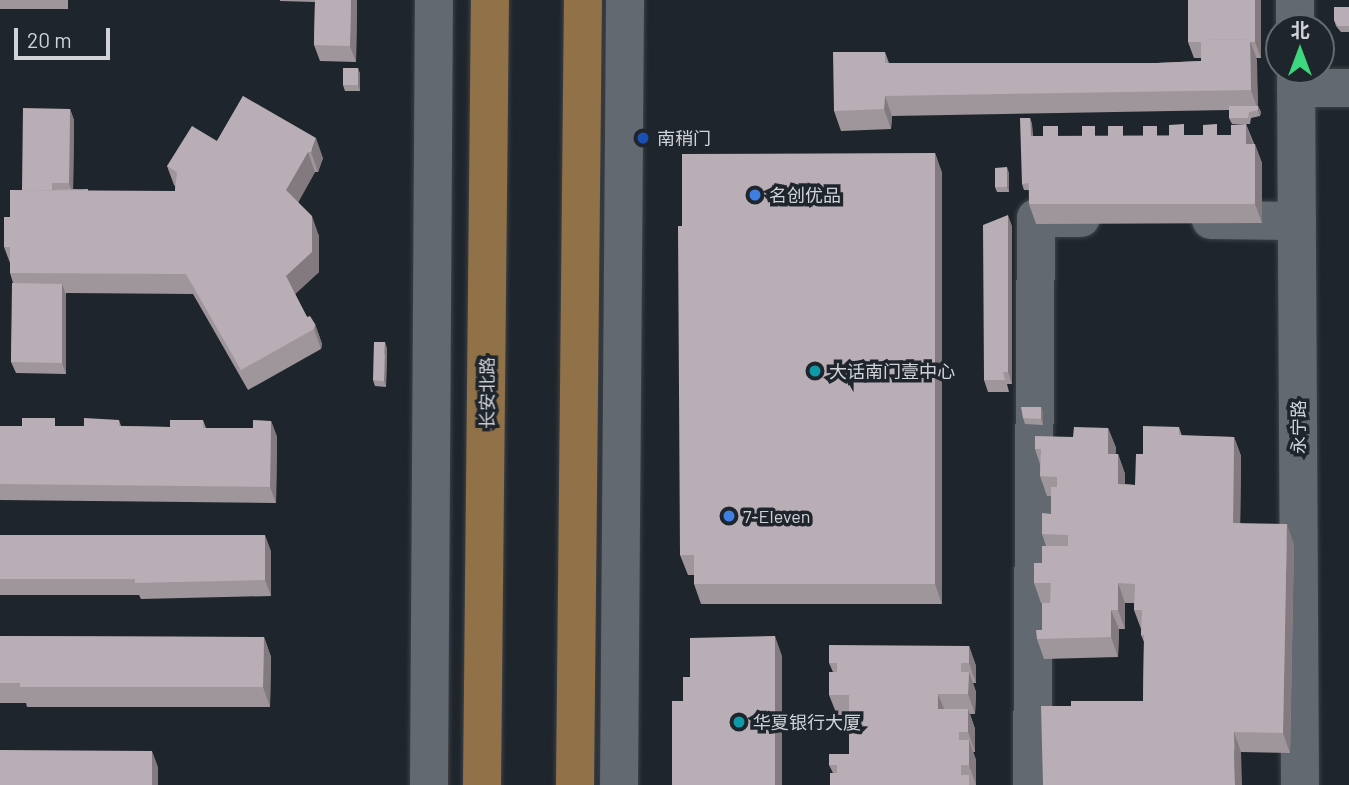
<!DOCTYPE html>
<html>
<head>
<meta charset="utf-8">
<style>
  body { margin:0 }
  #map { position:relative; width:1349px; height:785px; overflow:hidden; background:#1f252c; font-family:Barlow,"Noto Sans SC",sans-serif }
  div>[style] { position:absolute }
  .roads { filter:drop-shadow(0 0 2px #3d4147) drop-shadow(0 0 2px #3d4147) }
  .minor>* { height:38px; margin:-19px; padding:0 19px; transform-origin:19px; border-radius:19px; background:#626971 }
  .major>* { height:38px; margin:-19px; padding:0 19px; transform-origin:19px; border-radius:19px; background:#917248 }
  .wall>* { inset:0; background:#9f969c }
  .shaded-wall>* { inset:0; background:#827a7f }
  .building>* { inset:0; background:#b9aeb5 }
  .dots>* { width:19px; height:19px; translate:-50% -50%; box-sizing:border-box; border:4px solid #1f252c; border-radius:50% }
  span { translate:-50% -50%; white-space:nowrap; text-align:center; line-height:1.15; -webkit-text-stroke:7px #1f252c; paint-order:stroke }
  .poi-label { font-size:18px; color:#d0d4d9 }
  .left { translate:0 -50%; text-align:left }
  .street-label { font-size:18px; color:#d0d4d9 }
  .north { position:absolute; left:1265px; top:14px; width:70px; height:70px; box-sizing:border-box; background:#1f252c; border:2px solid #666b71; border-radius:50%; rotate:0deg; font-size:19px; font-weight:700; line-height:28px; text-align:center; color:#d0d4d9 }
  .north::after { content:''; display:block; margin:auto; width:24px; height:32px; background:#3dd77e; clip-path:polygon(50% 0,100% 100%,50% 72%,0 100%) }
  .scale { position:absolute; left:14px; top:28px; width:96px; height:32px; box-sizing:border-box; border:4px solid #d0d4d9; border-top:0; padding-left:9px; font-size:21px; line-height:24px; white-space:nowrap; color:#d0d4d9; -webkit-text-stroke:5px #1f252c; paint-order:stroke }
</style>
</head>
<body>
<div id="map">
  <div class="roads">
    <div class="minor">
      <div style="left:1295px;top:0;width:28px;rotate:90deg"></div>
      <div style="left:1296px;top:70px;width:715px;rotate:89.68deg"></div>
      <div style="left:1296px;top:88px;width:53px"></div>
      <div style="left:1211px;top:220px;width:86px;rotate:0.7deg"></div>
      <div style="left:429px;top:785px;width:785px;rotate:-89.64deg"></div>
      <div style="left:619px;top:785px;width:785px;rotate:-89.56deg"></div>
      <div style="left:1032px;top:785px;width:567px;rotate:-89.6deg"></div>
      <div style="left:1036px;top:218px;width:45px"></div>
    </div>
    <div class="major">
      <div style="left:482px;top:785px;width:785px;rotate:-89.42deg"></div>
      <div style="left:575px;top:785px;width:785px;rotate:-89.42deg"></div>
    </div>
  </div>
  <div class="wall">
    <div style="clip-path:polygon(0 0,68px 0,68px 9px,0 9px)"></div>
    <div style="clip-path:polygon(280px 0,357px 0,356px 62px,320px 61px,314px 45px,315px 2px,280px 1px)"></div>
    <div style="clip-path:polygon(1261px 0,1261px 58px,1256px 58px,1258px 106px,1261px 112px,1260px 116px,1251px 118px,1250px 124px,1232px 124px,1229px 118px,1229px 110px,892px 116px,891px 129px,841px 131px,834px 111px,885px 52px,889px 63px,1157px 63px,1201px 61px,1201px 58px,1194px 58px,1188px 42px)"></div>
    <div style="clip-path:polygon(1349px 7px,1349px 32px,1341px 32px,1336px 26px,1334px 20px)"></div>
    <div style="clip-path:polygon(358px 68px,360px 74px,360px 91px,345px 91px,343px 85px)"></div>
    <div style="clip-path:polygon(243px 96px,323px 158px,318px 172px,315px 172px,298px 202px,319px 236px,319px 272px,295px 294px,307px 317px,315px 324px,322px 344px,321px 349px,248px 390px,193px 294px,66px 293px,66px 374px,16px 373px,11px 362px,13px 283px,10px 273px,10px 263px,4px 247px,10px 217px,22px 190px,70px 109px,74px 120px,73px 189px,88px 191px,175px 191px,175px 186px,174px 185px,167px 166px,217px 141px)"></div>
    <div style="clip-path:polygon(1030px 118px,1032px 124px,1033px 136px,1231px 135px,1246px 124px,1262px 163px,1262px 223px,1036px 224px,1029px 204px,1029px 190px,1024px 190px,1022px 184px)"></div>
    <div style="clip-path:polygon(935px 153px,942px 173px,942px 604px,701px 604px,694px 584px,694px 575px,688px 575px,680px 555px,682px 226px)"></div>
    <div style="clip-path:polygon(1009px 173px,1009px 192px,997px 192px,995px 187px)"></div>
    <div style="clip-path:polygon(1012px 226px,1012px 384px,1007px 384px,1009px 392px,988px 392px,984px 380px)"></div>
    <div style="clip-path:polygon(387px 348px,386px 387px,375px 386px,373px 380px)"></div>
    <div style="clip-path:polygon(1041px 407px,1043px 413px,1043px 425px,1025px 424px,1023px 418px)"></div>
    <div style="clip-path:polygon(119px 420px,121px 426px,170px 427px,203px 420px,206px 428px,253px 428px,271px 421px,277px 437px,276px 503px,0 500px,0 426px,84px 426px)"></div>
    <div style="clip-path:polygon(1179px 427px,1182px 436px,1234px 437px,1241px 456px,1240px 523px,1294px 544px,1290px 753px,1241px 752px,1071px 706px,1143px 701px,1144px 642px,1141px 635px,1141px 629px,1134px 610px,1134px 603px,1125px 603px,1125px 629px,1119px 629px,1118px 657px,1044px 659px,1037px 639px,1042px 630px,1042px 603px,1041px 603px,1034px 583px,1042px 563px,1046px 546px,1042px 534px,1051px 514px,1051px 496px,1047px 496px,1040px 476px,1040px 464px,1035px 449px,1073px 437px,1108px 428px,1116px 448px,1115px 454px,1118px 454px,1125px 474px,1125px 484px,1135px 485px,1143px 454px)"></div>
    <div style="clip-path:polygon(0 535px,271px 551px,271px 596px,141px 599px,139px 595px,0 595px)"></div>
    <div style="clip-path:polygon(0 636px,264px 637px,271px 657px,270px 707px,27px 707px,26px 703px,0 703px)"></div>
    <div style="clip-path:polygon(969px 646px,976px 666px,976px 683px,973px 683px,976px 692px,975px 714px,970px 714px,975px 729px,975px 752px,973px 752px,976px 760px,976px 785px,830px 785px,833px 773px,829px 765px,849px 754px,849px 715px,837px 715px,829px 695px,833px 672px,829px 663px)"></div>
  </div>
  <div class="shaded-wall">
    <div style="clip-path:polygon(351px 0,357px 0,356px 62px,350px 46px)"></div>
    <div style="clip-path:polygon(1255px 0,1261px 0,1261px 58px,1255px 42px)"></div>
    <div style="clip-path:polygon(1250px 40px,1257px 60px,1258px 109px,1258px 106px,1261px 112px,1260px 116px,1251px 90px)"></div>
    <div style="clip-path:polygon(358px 68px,360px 74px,360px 91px,358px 85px)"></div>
    <div style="clip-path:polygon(885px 96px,892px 116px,891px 129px,884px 109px)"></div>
    <div style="clip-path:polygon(70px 109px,74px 120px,73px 195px,69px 183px)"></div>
    <div style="clip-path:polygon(1030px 118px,1032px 124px,1034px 189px)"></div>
    <div style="clip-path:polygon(1246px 124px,1253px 144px,1246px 144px)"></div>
    <div style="clip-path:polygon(316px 138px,323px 158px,318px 172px,311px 152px)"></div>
    <div style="clip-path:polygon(1255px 144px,1262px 163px,1262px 223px,1255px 204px)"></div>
    <div style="clip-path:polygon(308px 152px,315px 172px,294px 210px,286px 190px)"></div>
    <div style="clip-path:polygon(935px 153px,942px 173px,942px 604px,935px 584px)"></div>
    <div style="clip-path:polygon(1007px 167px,1009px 173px,1009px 192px,1007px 187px)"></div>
    <div style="clip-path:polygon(1008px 215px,1012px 226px,1012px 384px,1008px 372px)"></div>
    <div style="clip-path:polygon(312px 216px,319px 236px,319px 272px,293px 296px,286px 276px)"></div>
    <div style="clip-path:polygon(62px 284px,66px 295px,66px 374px,62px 363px)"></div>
    <div style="clip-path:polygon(315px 324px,322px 344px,321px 349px,314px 329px)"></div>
    <div style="clip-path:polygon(385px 342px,387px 348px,386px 387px,384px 381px)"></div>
    <div style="clip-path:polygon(1041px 407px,1043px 413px,1043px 425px,1041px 419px)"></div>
    <div style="clip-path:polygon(271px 421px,277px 437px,276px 503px,270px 487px)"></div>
    <div style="clip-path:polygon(1108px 428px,1116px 448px,1115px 474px,1108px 454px)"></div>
    <div style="clip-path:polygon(1234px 437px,1241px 456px,1240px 543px,1233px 523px)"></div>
    <div style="clip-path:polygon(1118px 454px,1125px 474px,1125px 504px,1118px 484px)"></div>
    <div style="clip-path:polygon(1287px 524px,1294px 544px,1290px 753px,1283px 733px)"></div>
    <div style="clip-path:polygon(265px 535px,271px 551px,271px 596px,265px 580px)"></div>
    <div style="clip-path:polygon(1118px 583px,1125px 603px,1125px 629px,1118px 610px)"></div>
    <div style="clip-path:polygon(1111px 610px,1119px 629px,1118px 657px,1111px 637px)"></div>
    <div style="clip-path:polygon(775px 636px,782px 656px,782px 785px,775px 785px)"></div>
    <div style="clip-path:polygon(264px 637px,271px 657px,270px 707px,263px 687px)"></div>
    <div style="clip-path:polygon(969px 646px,976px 666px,976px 683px,969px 663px)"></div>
    <div style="clip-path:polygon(969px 672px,976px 692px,975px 714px,968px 694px)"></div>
    <div style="clip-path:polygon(938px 694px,946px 714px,938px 709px)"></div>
    <div style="clip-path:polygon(968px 709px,975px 729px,975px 752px,968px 732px)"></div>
    <div style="clip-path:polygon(1234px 732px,1241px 752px,1242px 785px,1235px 785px)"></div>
    <div style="clip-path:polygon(969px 740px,976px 760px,976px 785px,969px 765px)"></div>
    <div style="clip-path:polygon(152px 751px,158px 767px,158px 785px,152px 785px)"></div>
  </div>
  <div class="building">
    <div style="clip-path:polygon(315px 0,351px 0,350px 46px,314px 45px)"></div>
    <div style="clip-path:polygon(1188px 0,1255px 0,1255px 42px,1250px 42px,1250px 40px,1201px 39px,1201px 42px,1188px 42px)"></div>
    <div style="clip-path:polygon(1334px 7px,1349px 7px,1349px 26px,1338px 26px,1334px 20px)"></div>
    <div style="clip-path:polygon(1201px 39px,1250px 40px,1251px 90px,885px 96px,884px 109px,834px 111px,833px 52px,885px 52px,885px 63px,1157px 63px,1201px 61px)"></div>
    <div style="clip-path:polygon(343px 68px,358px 68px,358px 85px,343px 85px)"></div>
    <div style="clip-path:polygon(243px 96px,316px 138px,311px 152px,308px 152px,286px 190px,312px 216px,312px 252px,286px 276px,307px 317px,310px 316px,315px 324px,314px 329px,241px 370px,186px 274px,10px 273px,10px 247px,4px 247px,4px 217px,10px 217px,10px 190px,175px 191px,177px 172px,167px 166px,192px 126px,217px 141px)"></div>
    <div style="clip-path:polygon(1229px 106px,1258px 106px,1258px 110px,1249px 112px,1248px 118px,1229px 118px)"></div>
    <div style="clip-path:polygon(23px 108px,70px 109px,69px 183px,52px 183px,52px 190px,22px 190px)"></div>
    <div style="clip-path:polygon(1020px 118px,1030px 118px,1031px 136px,1028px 136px,1029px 183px,1022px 184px)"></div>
    <div style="clip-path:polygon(1184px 124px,1184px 135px,1203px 135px,1203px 125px,1217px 124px,1217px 135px,1231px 135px,1231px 125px,1246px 124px,1246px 144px,1255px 144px,1255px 204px,1029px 204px,1028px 136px,1043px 136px,1043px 126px,1058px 126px,1058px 136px,1082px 136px,1082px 126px,1095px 126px,1095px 136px,1108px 136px,1108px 126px,1123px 126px,1123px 136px,1143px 136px,1143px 126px,1157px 126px,1157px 136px,1169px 136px,1169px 125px)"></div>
    <div style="clip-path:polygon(935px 153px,935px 584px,694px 584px,694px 555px,680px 555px,678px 226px,682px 226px,682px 154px)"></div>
    <div style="clip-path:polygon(1007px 167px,1007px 187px,995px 187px,995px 168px)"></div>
    <div style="clip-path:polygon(88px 189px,88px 191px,55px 190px)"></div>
    <div style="clip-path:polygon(1008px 215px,1008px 372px,1003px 372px,1005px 380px,984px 380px,983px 225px)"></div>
    <div style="clip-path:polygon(12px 283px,62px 284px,62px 363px,11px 362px)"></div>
    <div style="clip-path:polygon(374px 342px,385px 342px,384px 381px,373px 380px)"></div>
    <div style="clip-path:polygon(1021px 407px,1041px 407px,1041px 419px,1023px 418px)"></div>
    <div style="clip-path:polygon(22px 418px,55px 418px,55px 426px,84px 426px,84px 418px,119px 420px,119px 426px,170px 427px,170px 420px,203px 420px,203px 428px,253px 428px,253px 420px,271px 421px,270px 487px,0 484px,0 426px,22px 426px)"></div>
    <div style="clip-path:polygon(1143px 426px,1179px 427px,1179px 435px,1234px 437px,1233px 523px,1287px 524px,1283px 733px,1234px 732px,1235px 785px,1043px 785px,1041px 706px,1071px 706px,1071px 701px,1143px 701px,1144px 635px,1141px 635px,1142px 610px,1134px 610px,1135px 584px,1118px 583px,1118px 610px,1111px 610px,1111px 637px,1037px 639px,1036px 630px,1042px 630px,1042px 603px,1050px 603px,1051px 583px,1034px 583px,1034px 563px,1042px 563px,1042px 546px,1068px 546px,1068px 535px,1042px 534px,1042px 513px,1051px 514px,1051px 487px,1057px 487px,1057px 477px,1040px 476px,1041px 449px,1035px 449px,1035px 436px,1073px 437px,1074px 427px,1108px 428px,1108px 454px,1118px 454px,1118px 484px,1135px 485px,1136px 454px,1143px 454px)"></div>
    <div style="clip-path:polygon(0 535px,265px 535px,265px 580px,135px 583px,135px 579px,0 579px)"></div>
    <div style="clip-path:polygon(0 636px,264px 637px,263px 687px,20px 687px,20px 683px,0 683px)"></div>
    <div style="clip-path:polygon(775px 636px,775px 785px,672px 785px,672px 701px,683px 701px,683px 677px,690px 677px,690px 638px)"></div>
    <div style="clip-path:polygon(829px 645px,969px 646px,969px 663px,961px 663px,961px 672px,969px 672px,968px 694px,938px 694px,938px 709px,968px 709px,968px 732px,959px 732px,959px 740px,969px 740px,969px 765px,961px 765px,961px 775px,969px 775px,969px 785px,830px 785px,830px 773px,837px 773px,837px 765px,829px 765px,829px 754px,849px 754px,849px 695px,829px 695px,829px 672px,837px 672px,837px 663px,829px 663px)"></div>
    <div style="clip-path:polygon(0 750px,152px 751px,152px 785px,0 785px)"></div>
  </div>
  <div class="dots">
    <div style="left:643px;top:138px;background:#1a4fb4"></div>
    <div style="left:755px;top:195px;background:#3f7fe0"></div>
    <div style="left:815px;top:371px;background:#0f9aa8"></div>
    <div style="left:729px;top:516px;background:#3f7fe0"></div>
    <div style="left:739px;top:722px;background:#0f9aa8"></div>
  </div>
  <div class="poi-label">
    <span class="left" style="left:657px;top:138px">南稍门</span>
    <span class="left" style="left:769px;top:195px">名创优品</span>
    <span class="left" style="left:829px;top:371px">大话南门壹中心</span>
    <span class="left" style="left:743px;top:516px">7-Eleven</span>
    <span class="left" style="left:753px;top:722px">华夏银行大厦</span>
  </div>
  <div class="street-label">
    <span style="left:487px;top:393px;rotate:-90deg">长安北路</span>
    <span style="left:1298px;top:427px;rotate:-90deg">永宁路</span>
  </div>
  <div class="north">北</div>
  <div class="scale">20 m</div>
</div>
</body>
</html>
